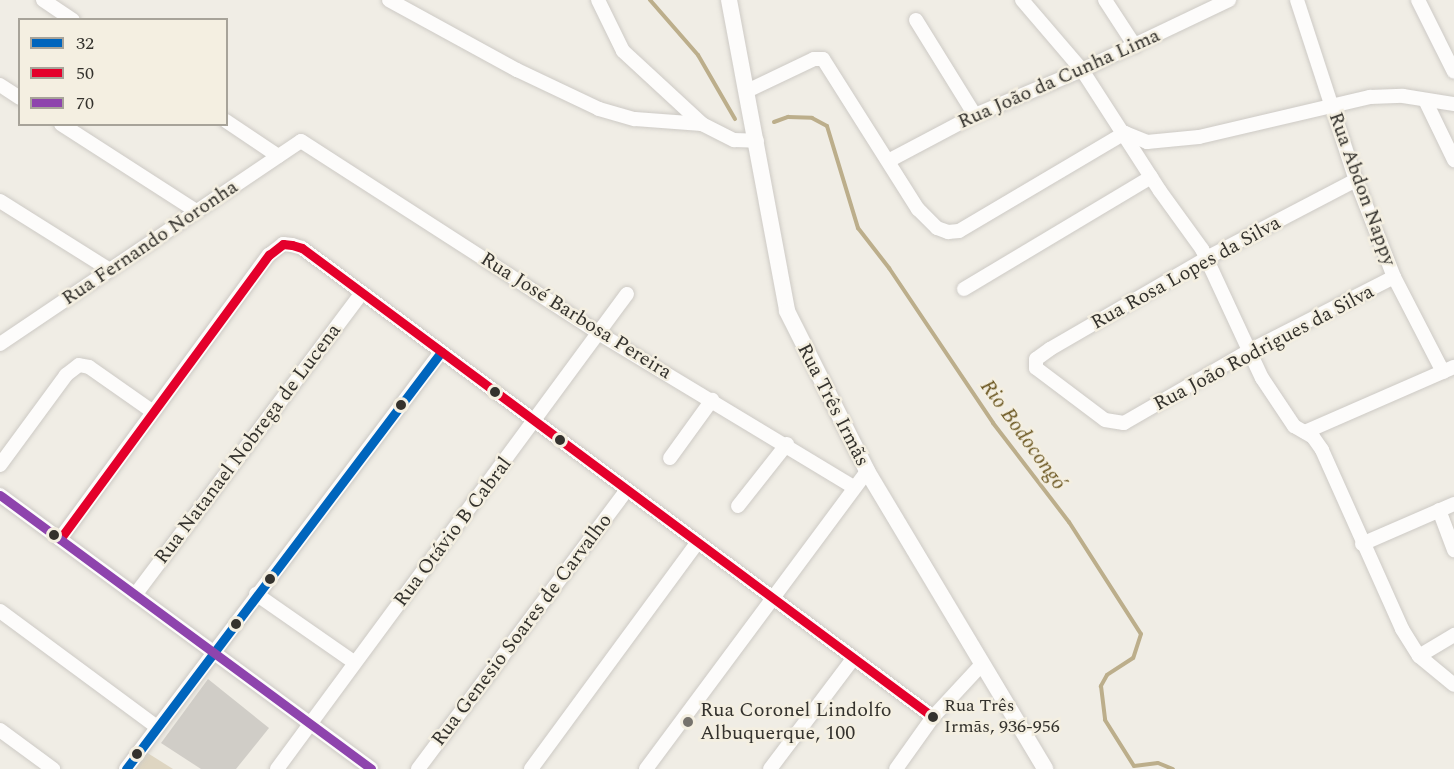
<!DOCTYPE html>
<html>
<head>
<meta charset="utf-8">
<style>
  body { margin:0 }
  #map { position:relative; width:1454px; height:769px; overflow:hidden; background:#f0ede5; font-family:Spectral,serif }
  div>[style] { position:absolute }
  .green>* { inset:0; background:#ded5c1 }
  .stream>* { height:4px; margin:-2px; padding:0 2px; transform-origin:2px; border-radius:2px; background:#bcae8b }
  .building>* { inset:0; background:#d0cdc7 }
  .roads { filter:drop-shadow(0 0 2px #cdcac5) drop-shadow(0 0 2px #cdcac5) }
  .minor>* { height:14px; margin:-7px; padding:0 7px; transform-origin:7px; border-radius:7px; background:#fdfcfb }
  .tertiary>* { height:16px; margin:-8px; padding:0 8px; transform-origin:8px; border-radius:8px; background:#fdfcfb }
  .bus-1>* { height:9px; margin:-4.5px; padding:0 4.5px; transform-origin:4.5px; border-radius:4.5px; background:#0065bd }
  .bus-2>* { height:9px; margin:-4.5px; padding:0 4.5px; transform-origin:4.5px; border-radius:4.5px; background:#e4002b }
  .bus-3>* { height:9px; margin:-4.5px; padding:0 4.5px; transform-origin:4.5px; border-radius:4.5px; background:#8e44ad }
  .dots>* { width:16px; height:16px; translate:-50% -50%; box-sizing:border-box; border:3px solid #f4efe1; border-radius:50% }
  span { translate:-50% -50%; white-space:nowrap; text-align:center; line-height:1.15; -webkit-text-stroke:5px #f4efe1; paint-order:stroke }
  .bus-label { font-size:18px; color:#34322d }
  .left { translate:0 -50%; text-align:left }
  .street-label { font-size:20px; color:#34322d }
  .poi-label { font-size:20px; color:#34322d }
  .water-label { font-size:21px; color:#69541d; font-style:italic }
  .legend { position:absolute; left:18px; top:18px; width:210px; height:108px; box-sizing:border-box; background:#f4efe1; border:2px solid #a7a399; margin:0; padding:8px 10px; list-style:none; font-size:18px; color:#34322d }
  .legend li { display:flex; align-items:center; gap:12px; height:30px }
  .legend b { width:30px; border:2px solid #a7a399 }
</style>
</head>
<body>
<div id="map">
  <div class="green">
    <div style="clip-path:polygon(146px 752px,173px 769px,134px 769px)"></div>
  </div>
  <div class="stream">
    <div style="left:650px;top:0;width:73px;rotate:48.9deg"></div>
    <div style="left:698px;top:55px;width:74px;rotate:60deg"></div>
    <div style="left:774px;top:122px;width:15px;rotate:-20deg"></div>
    <div style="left:788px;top:117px;width:24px;rotate:2deg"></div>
    <div style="left:812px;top:118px;width:17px;rotate:28deg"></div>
    <div style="left:827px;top:126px;width:107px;rotate:73.1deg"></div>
    <div style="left:858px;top:228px;width:51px;rotate:52.2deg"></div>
    <div style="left:889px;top:268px;width:187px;rotate:56.1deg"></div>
    <div style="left:993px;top:423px;width:125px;rotate:52.5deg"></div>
    <div style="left:1069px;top:522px;width:133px;rotate:57.3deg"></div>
    <div style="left:1141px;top:634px;width:25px;rotate:108deg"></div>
    <div style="left:1133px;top:658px;width:31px;rotate:147deg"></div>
    <div style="left:1107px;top:675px;width:13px;rotate:119deg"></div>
    <div style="left:1101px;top:686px;width:34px;rotate:83deg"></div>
    <div style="left:1105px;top:720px;width:54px;rotate:57.8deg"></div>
    <div style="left:1134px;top:766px;width:24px;rotate:-7deg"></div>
    <div style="left:1158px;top:763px;width:16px;rotate:22deg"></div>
  </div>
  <div class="building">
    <div style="clip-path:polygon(208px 679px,269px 728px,236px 769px,201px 769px,161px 743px)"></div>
  </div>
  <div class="roads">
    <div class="minor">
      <div style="left:43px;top:0;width:36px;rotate:34deg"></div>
      <div style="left:389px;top:0;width:146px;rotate:28.7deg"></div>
      <div style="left:517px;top:70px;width:91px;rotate:25.4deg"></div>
      <div style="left:599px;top:109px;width:37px;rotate:16deg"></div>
      <div style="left:635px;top:119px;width:67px;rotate:4.3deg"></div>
      <div style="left:598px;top:0;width:57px;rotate:63.9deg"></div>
      <div style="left:623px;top:51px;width:108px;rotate:42.7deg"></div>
      <div style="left:702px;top:124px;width:36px;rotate:27deg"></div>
      <div style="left:734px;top:140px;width:23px;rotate:2deg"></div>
      <div style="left:1022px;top:0;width:92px;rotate:49.4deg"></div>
      <div style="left:1082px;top:70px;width:144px;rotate:57.2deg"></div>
      <div style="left:1160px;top:191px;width:72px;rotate:54.1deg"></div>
      <div style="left:1202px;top:249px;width:142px;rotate:65.1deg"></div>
      <div style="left:1262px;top:378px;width:58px;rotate:56.3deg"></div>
      <div style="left:1294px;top:426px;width:22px;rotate:30deg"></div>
      <div style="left:1313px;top:437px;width:16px;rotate:55deg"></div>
      <div style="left:1322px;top:450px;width:196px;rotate:65.9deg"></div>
      <div style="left:1402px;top:629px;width:32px;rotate:58deg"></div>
      <div style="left:1419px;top:656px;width:45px;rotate:39.6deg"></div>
      <div style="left:1105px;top:0;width:55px;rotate:56.9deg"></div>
      <div style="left:1297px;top:0;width:189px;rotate:71.9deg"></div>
      <div style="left:1356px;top:180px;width:104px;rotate:68.6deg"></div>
      <div style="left:1394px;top:277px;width:107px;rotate:62.7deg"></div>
      <div style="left:1418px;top:0;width:80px;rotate:63.4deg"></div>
      <div style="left:916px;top:20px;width:112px;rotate:58.2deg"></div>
      <div style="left:0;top:85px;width:24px;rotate:33deg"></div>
      <div style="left:747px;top:91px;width:74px;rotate:-25.5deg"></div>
      <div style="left:814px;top:59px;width:9px"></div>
      <div style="left:823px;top:59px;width:178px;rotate:57.7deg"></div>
      <div style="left:918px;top:209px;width:27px;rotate:45deg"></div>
      <div style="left:937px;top:228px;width:12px;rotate:20deg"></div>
      <div style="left:948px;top:232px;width:11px;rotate:-5deg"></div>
      <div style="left:959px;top:231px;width:193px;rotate:-30.6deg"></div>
      <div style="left:1125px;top:133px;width:24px;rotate:22deg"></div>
      <div style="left:1147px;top:142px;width:52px;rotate:-5.5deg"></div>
      <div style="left:1199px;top:137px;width:176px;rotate:-13.2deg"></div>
      <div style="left:1370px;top:97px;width:33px;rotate:-2deg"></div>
      <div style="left:1403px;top:96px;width:52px;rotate:8.9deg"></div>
      <div style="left:1425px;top:100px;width:67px;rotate:64.2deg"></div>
      <div style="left:226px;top:121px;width:63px;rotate:33.9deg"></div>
      <div style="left:61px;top:124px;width:161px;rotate:32.8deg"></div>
      <div style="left:890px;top:160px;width:96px;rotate:-27.9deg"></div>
      <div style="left:975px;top:115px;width:116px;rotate:-22.8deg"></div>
      <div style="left:1082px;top:70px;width:163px;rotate:-25.5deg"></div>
      <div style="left:1356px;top:180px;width:168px;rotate:152.4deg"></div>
      <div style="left:1207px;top:258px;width:181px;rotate:149.9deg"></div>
      <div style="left:1050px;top:349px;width:17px;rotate:144deg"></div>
      <div style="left:1036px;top:359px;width:9px;rotate:90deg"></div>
      <div style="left:1036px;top:368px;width:86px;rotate:37deg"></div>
      <div style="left:1105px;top:420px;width:19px;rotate:9deg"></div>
      <div style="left:1124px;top:423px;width:142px;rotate:-30deg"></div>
      <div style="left:1247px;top:352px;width:165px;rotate:-27deg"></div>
      <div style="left:0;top:201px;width:130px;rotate:32.1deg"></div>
      <div style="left:964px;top:289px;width:218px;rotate:-30.9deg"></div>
      <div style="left:0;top:344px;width:363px;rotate:-34deg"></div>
      <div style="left:301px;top:141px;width:356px;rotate:32.8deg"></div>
      <div style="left:600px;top:334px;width:297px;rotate:31.1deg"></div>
      <div style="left:1305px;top:432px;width:163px;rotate:-23.6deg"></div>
      <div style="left:670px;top:458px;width:72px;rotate:-54.1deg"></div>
      <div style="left:0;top:465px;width:112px;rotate:-53.7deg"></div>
      <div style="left:66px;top:375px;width:16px;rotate:-38deg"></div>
      <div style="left:79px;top:365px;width:10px;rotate:11deg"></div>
      <div style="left:89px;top:367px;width:78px;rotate:35.1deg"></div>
      <div style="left:0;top:495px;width:461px;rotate:36.4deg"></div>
      <div style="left:738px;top:506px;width:79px;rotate:-51.7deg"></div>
      <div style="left:1439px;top:510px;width:43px;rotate:69.4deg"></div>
      <div style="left:60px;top:539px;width:353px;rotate:-53.7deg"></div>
      <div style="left:269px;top:255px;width:18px;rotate:-38deg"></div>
      <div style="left:283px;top:244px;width:9px;rotate:6deg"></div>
      <div style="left:292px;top:245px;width:10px;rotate:17deg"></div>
      <div style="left:302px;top:248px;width:786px;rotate:36.62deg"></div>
      <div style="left:1362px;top:544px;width:100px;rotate:-23.5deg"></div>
      <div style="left:256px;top:594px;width:119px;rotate:34.8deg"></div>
      <div style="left:135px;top:595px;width:378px;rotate:-53.1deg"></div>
      <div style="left:0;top:611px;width:195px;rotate:36.5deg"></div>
      <div style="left:1419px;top:656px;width:41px;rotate:-31deg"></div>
      <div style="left:0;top:730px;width:66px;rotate:36.3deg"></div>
      <div style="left:126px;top:769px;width:523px;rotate:-52.93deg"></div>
      <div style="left:277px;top:769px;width:590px;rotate:-53.62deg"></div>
      <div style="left:418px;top:769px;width:347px;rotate:-53.2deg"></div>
      <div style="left:531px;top:769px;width:280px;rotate:-53.7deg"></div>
      <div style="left:646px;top:769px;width:371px;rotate:-53.4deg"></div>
      <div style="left:770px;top:769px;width:138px;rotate:-53deg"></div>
      <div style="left:896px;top:769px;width:64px;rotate:-54.6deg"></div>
      <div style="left:933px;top:717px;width:72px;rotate:-47.2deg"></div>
    </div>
    <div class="tertiary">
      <div style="left:729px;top:0;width:316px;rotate:79.4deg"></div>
      <div style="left:787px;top:311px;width:179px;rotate:63.4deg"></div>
      <div style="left:867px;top:471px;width:347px;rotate:59.1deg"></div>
    </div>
  </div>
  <div class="bus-1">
    <div style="left:126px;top:769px;width:523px;rotate:-52.93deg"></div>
  </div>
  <div class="bus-2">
    <div style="left:60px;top:539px;width:353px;rotate:-53.7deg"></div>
    <div style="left:269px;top:255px;width:18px;rotate:-38deg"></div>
    <div style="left:283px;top:244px;width:9px;rotate:6deg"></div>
    <div style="left:292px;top:245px;width:10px;rotate:17deg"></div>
    <div style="left:302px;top:248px;width:786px;rotate:36.62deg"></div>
  </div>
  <div class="bus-3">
    <div style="left:0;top:495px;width:461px;rotate:36.4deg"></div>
  </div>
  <div class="dots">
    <div style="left:495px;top:392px;background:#34322d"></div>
    <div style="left:401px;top:405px;background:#34322d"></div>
    <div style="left:560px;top:440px;background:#34322d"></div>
    <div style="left:54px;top:535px;background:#34322d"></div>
    <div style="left:270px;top:579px;background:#34322d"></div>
    <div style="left:236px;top:624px;background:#34322d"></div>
    <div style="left:933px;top:717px;background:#34322d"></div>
    <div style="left:688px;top:722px;background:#76736d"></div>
    <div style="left:137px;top:754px;background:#34322d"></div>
  </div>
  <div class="bus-label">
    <span class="left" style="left:944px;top:717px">Rua Três<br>Irmãs, 936-956</span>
  </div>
  <div class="street-label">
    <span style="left:1059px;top:79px;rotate:-24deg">Rua João da Cunha Lima</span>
    <span style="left:1362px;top:189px;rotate:70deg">Rua Abdon Nappy</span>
    <span style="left:150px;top:243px;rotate:-34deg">Rua Fernando Noronha</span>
    <span style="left:1186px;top:273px;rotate:-29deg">Rua Rosa Lopes da Silva</span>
    <span style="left:576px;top:316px;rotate:32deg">Rua José Barbosa Pereira</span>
    <span style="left:1264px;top:348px;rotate:-28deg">Rua João Rodrigues da Silva</span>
    <span style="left:833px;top:405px;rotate:63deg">Rua Três Irmãs</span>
    <span style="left:248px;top:444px;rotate:-53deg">Rua Natanael Nobrega de Lucena</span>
    <span style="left:453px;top:532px;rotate:-53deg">Rua Otávio B Cabral</span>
    <span style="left:522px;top:630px;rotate:-53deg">Rua Genesio Soares de Carvalho</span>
  </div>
  <div class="poi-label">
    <span class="left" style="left:700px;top:722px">Rua Coronel Lindolfo<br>Albuquerque, 100</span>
  </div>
  <div class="water-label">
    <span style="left:1023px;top:435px;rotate:54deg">Rio Bodocongó</span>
  </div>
  <ul class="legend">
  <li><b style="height:8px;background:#0065bd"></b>32</li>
  <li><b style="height:8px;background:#e4002b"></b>50</li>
  <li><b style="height:8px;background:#8e44ad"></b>70</li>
  </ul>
</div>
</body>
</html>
